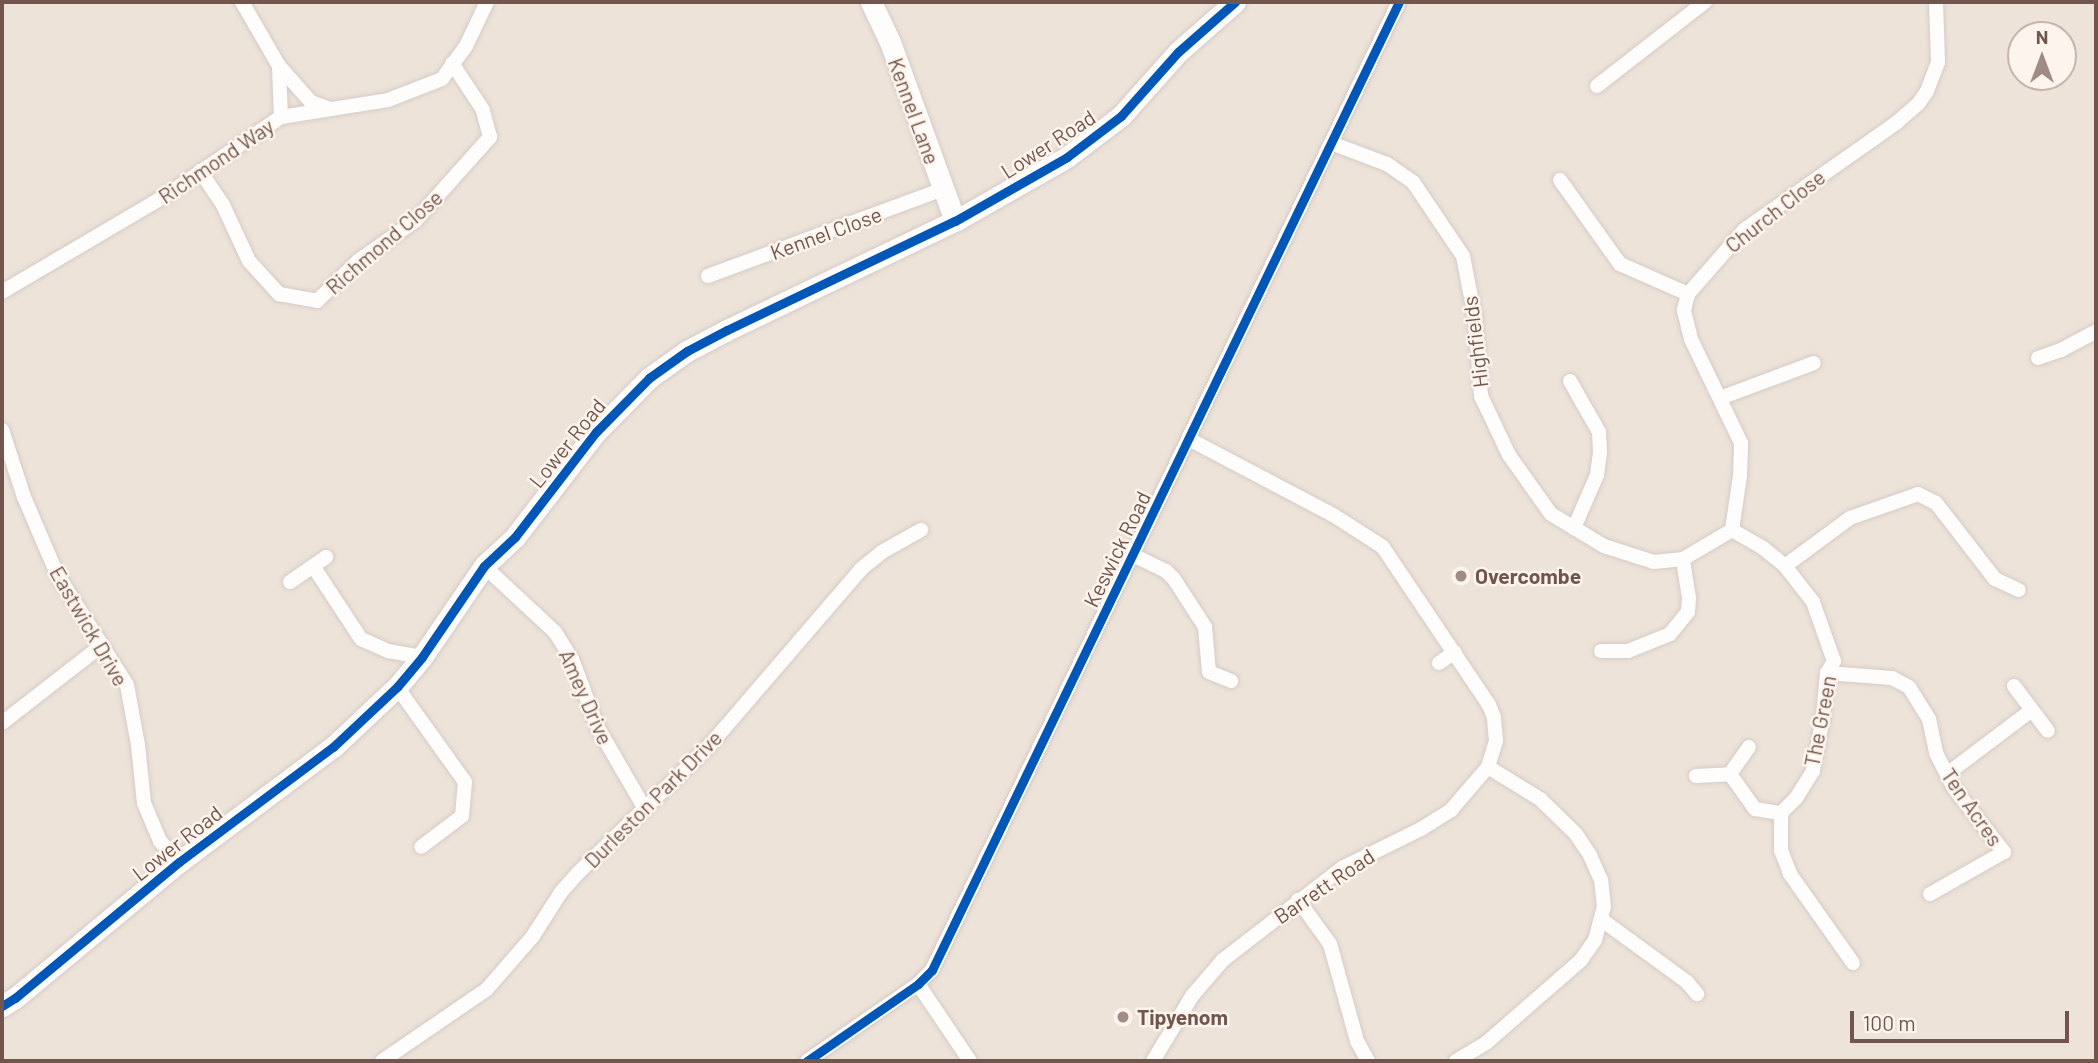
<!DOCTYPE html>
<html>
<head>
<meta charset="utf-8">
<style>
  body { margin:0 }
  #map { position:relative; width:2098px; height:1063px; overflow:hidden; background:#f6f1eb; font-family:Barlow,sans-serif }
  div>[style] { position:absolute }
  .residential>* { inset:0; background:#eee3d9 }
  .roads { filter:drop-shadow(0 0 2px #d4ccc8) drop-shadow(0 0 2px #d4ccc8) }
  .street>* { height:14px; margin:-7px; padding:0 7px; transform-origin:7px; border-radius:7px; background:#fefdfc }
  .secondary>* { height:21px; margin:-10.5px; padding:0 10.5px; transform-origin:10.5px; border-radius:10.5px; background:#fefdfc }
  .cycleway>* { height:9px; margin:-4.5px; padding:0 4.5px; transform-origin:4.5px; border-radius:4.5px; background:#0057b8 }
  .dots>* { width:19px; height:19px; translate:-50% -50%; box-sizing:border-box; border:4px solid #fdf5ed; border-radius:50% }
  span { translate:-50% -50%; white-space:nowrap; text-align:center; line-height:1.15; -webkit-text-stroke:5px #fdf5ed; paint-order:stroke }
  .street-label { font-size:21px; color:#72564e }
  .poi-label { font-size:21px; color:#72564e; font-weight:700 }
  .left { translate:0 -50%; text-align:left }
  .frame { position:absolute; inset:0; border:4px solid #72564e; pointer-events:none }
  .north { position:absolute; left:2007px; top:21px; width:70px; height:70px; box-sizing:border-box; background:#fdf5ed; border:2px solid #c5b5ad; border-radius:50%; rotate:0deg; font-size:19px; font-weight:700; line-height:28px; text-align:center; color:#72564e }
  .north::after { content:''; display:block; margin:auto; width:24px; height:32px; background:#a08c85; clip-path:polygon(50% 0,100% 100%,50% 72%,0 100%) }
  .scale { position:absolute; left:1850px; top:1011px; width:219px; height:32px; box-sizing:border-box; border:4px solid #72564e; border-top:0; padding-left:9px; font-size:21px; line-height:24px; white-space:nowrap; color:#72564e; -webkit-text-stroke:5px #fdf5ed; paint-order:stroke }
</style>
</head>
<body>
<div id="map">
  <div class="residential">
    <div style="clip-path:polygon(evenodd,2px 2px,2096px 2px,2096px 1061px,2px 1061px,2px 2px,2021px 35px,2063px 35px,2063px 77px,2021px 77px,2021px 35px)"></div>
  </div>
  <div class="roads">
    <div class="street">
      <div style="left:242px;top:2px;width:74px;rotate:60deg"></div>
      <div style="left:279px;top:66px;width:51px;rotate:87.8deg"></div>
      <div style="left:279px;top:66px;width:48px;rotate:48.4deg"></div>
      <div style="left:311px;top:102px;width:20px;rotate:20deg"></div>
      <div style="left:1597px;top:86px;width:137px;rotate:-37.9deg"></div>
      <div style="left:1331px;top:143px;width:60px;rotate:20.6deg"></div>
      <div style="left:1387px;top:164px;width:32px;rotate:35deg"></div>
      <div style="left:1413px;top:182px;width:89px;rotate:56deg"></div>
      <div style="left:1463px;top:256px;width:63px;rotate:79deg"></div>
      <div style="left:1475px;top:318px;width:78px;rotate:85.6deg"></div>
      <div style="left:1481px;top:396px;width:65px;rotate:64.6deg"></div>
      <div style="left:1509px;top:455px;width:72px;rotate:54.6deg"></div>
      <div style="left:1551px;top:514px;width:62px;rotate:31.1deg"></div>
      <div style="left:1604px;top:546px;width:52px;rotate:17.7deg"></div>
      <div style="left:1654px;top:562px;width:29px;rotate:-6deg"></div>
      <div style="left:1683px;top:559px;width:57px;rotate:-30.6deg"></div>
      <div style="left:200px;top:171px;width:41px;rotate:55.9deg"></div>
      <div style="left:223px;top:205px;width:62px;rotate:65.1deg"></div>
      <div style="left:249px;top:261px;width:45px;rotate:47.7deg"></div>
      <div style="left:279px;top:294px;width:39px;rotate:10deg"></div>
      <div style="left:317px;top:301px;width:57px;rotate:-44.3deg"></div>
      <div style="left:358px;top:261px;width:70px;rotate:-35.1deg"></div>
      <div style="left:415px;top:221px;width:113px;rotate:-48.2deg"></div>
      <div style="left:490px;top:137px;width:28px;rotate:-105deg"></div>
      <div style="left:483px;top:110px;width:56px;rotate:-123.4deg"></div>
      <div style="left:1560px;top:180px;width:103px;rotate:54.5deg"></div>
      <div style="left:1620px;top:264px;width:74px;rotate:23.8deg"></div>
      <div style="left:708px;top:276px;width:251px;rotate:-20.3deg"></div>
      <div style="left:2px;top:292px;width:189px;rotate:-30.5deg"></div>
      <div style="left:165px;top:196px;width:140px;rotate:-34.3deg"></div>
      <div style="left:281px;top:117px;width:108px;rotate:-9deg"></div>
      <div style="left:388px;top:100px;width:58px;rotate:-21.3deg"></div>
      <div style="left:442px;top:79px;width:41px;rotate:-54deg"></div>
      <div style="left:466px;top:46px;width:49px;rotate:-64.5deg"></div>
      <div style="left:2038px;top:358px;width:24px;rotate:-19deg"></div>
      <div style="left:2061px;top:350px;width:40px;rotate:-28deg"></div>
      <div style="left:1570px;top:381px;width:59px;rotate:60.4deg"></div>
      <div style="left:1599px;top:432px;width:21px;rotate:87deg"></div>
      <div style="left:1600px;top:453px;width:22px;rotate:98deg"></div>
      <div style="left:1597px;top:475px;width:58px;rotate:113.5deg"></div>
      <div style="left:1720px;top:398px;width:100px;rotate:-20.4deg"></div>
      <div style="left:2px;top:430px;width:71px;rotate:71.8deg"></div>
      <div style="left:24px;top:497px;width:84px;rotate:66.8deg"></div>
      <div style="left:57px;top:574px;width:131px;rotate:57.8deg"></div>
      <div style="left:127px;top:685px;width:61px;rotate:79.6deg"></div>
      <div style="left:138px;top:745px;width:58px;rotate:84.1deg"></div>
      <div style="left:144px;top:803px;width:41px;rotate:67.2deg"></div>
      <div style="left:160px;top:841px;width:28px;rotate:48deg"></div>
      <div style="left:1732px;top:530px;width:55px;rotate:-81.6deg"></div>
      <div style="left:1740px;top:476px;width:33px;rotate:-88deg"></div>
      <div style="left:1741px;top:443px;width:115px;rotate:-115.7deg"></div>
      <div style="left:1691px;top:339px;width:30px;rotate:-104deg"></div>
      <div style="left:1684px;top:310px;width:16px;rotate:-76deg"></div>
      <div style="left:1688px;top:294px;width:85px;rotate:-48.8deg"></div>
      <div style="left:1744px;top:230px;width:186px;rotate:-35.1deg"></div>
      <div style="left:1896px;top:123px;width:29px;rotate:-41deg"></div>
      <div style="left:1918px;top:104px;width:16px;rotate:-55deg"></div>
      <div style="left:1927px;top:91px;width:31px;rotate:-69deg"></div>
      <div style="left:1938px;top:62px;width:60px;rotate:-91.9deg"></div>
      <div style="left:1732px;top:530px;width:36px;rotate:30deg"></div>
      <div style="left:1763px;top:548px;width:28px;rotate:39deg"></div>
      <div style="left:1785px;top:566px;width:46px;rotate:52.1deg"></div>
      <div style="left:1813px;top:602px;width:63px;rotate:70.4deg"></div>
      <div style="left:1834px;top:661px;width:14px;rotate:120deg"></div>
      <div style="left:1827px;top:673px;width:44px;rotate:95.2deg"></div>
      <div style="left:1823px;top:717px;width:55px;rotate:100.5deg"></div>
      <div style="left:1813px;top:771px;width:32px;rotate:122deg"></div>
      <div style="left:1796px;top:798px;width:21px;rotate:135deg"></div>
      <div style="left:1781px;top:813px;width:37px;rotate:90deg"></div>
      <div style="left:1781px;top:850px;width:26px;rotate:69deg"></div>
      <div style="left:1790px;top:874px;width:109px;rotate:54.7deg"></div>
      <div style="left:1133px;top:555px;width:37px;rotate:26deg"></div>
      <div style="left:1166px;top:571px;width:11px;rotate:45deg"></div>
      <div style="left:1174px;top:579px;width:57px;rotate:57.1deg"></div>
      <div style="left:1205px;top:627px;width:45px;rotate:84.9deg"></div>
      <div style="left:1209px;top:672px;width:24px;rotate:22deg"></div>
      <div style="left:313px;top:566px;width:87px;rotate:56.7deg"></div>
      <div style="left:361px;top:639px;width:30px;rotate:24deg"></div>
      <div style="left:388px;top:651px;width:35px;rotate:10deg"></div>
      <div style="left:484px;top:566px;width:97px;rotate:42.9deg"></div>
      <div style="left:555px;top:632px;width:32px;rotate:58deg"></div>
      <div style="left:572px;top:659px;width:74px;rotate:69.4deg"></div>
      <div style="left:598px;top:728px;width:94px;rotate:59.9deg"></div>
      <div style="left:1785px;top:566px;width:81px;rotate:-36.4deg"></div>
      <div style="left:1850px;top:518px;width:72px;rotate:-19.4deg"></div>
      <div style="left:1918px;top:494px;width:20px;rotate:27deg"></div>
      <div style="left:1936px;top:503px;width:96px;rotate:52.2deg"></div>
      <div style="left:1995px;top:579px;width:26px;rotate:25deg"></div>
      <div style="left:290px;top:582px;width:44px;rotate:-34.8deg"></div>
      <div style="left:1601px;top:651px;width:27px"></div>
      <div style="left:1628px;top:651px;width:45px;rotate:-22deg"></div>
      <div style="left:1670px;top:634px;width:28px;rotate:-51deg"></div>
      <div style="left:1688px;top:612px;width:14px;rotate:-86deg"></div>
      <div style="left:1689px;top:598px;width:39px;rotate:-99deg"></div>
      <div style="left:1439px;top:663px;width:19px;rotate:-35deg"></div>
      <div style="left:1827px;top:673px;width:65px;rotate:4.4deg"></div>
      <div style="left:1892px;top:678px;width:19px;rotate:28deg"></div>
      <div style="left:1909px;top:687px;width:38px;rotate:58deg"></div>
      <div style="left:1929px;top:719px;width:35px;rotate:78deg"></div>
      <div style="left:1936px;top:753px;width:38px;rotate:63deg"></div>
      <div style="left:1953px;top:787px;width:83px;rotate:51.9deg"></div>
      <div style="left:2004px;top:852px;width:85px;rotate:150.4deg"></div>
      <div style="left:2014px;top:686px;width:56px;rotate:52.9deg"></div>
      <div style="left:397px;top:687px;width:117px;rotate:54.4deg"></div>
      <div style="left:465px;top:782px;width:34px;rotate:95deg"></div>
      <div style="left:462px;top:816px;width:51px;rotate:142.9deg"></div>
      <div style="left:2px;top:723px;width:125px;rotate:-37.9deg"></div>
      <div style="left:1730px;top:774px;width:43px;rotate:54.5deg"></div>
      <div style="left:1755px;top:809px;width:26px;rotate:9deg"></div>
      <div style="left:1730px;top:774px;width:33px;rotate:-55deg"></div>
      <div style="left:1947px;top:774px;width:106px;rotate:-37deg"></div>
      <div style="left:1696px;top:776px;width:34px;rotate:-3deg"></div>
      <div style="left:1298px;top:900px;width:54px;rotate:54deg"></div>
      <div style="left:1330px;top:944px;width:101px;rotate:74.4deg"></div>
      <div style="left:1357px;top:1041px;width:23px;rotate:61deg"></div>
      <div style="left:1602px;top:920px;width:105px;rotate:36.1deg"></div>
      <div style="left:1687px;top:982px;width:16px;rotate:50deg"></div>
      <div style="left:918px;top:984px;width:93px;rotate:56deg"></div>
      <div style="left:382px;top:1061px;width:127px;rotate:-34.4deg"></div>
      <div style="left:487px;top:989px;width:70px;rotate:-49deg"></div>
      <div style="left:533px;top:936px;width:52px;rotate:-57.5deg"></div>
      <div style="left:561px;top:892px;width:25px;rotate:-48deg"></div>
      <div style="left:578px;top:873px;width:182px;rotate:-44.1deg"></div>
      <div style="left:709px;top:746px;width:233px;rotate:-49.3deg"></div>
      <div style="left:861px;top:569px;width:27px;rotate:-39deg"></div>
      <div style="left:882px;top:552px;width:45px;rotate:-29.4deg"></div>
      <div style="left:807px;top:1061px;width:135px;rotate:-34.7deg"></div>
      <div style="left:918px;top:984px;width:20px;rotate:-45deg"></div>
      <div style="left:932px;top:970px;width:1075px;rotate:-64.25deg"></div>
      <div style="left:1153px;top:1061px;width:76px;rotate:-59deg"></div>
      <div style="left:1192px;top:996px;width:48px;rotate:-49.3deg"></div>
      <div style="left:1223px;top:960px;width:150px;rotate:-37.7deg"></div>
      <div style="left:1342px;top:868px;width:88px;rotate:-26.3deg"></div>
      <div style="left:1421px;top:829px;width:36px;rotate:-32deg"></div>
      <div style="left:1451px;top:810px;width:57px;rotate:-49.3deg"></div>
      <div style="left:1488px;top:767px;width:27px;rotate:-73deg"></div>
      <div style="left:1496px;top:741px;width:24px;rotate:-95deg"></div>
      <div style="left:1494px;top:717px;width:13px;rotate:-113deg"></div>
      <div style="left:1489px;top:705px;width:190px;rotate:-123.9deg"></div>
      <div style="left:1383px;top:547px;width:59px;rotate:-147.4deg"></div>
      <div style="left:1333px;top:515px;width:163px;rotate:-152.2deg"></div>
      <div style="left:1456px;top:1061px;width:35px;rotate:-31deg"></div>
      <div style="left:1486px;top:1043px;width:126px;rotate:-41.1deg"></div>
      <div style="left:1581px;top:960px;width:24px;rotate:-55deg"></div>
      <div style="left:1595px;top:940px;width:34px;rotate:-75deg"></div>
      <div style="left:1604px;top:907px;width:27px;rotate:-96deg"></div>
      <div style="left:1601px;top:880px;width:27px;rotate:-114deg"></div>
      <div style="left:1590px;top:855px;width:25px;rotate:-124deg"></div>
      <div style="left:1576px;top:834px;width:50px;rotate:-135.8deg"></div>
      <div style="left:1540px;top:799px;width:61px;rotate:-148.4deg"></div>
    </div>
    <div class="secondary">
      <div style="left:871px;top:2px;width:44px;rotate:64.6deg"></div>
      <div style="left:890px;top:42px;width:190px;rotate:70deg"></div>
      <div style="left:2px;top:1006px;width:15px;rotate:-32deg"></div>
      <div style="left:15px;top:998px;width:213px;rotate:-39.7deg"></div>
      <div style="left:179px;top:862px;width:192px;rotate:-36.8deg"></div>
      <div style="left:333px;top:747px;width:88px;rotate:-43.2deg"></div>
      <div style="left:397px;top:687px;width:39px;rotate:-50deg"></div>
      <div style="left:422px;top:657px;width:110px;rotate:-55.7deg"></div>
      <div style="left:484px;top:566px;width:42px;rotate:-43.1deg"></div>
      <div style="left:515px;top:537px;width:133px;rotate:-52.4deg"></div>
      <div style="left:596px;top:432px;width:76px;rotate:-45.5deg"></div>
      <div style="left:649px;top:378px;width:47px;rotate:-35.4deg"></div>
      <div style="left:687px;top:351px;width:45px;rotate:-27.7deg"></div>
      <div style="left:727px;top:330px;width:253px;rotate:-25.6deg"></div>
      <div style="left:955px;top:221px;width:129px;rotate:-29.7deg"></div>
      <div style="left:1067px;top:157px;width:68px;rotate:-37.2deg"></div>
      <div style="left:1121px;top:116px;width:86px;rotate:-48.3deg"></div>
      <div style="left:1178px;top:52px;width:76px;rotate:-41.3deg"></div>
    </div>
  </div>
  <div class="cycleway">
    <div style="left:2px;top:1006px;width:15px;rotate:-32deg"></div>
    <div style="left:15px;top:998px;width:213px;rotate:-39.7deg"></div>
    <div style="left:179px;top:862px;width:192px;rotate:-36.8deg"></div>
    <div style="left:333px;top:747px;width:88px;rotate:-43.2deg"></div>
    <div style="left:397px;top:687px;width:39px;rotate:-50deg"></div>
    <div style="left:422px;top:657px;width:110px;rotate:-55.7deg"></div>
    <div style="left:484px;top:566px;width:42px;rotate:-43.1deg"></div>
    <div style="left:515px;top:537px;width:133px;rotate:-52.4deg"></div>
    <div style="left:596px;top:432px;width:76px;rotate:-45.5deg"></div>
    <div style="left:649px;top:378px;width:47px;rotate:-35.4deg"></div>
    <div style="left:687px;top:351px;width:45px;rotate:-27.7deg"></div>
    <div style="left:727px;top:330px;width:253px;rotate:-25.6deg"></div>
    <div style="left:955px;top:221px;width:129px;rotate:-29.7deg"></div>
    <div style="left:1067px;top:157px;width:68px;rotate:-37.2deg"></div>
    <div style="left:1121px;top:116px;width:86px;rotate:-48.3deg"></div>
    <div style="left:1178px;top:52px;width:76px;rotate:-41.3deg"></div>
    <div style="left:807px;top:1061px;width:135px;rotate:-34.7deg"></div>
    <div style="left:918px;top:984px;width:20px;rotate:-45deg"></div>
    <div style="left:932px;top:970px;width:1075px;rotate:-64.25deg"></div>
  </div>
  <div class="dots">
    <div style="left:1461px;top:576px;background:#a08c85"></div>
    <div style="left:1123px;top:1017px;background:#a08c85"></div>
  </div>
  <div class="street-label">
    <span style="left:914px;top:111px;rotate:70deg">Kennel Lane</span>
    <span style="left:1048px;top:144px;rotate:-33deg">Lower Road</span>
    <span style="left:216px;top:161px;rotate:-34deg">Richmond Way</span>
    <span style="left:1775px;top:211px;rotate:-38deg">Church Close</span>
    <span style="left:826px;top:233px;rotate:-20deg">Kennel Close</span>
    <span style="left:384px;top:242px;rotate:-41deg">Richmond Close</span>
    <span style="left:1475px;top:342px;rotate:-97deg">Highfields</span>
    <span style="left:567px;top:443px;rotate:-51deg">Lower Road</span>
    <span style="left:1117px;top:549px;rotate:-64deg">Keswick Road</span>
    <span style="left:89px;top:626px;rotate:60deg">Eastwick Drive</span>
    <span style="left:586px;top:697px;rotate:66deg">Amey Drive</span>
    <span style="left:1820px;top:721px;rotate:-79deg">The Green</span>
    <span style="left:653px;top:799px;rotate:-45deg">Durleston Park Drive</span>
    <span style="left:1972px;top:807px;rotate:55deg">Ten Acres</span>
    <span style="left:177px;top:843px;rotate:-38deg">Lower Road</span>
    <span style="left:1324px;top:886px;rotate:-34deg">Barrett Road</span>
  </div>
  <div class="poi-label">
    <span class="left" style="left:1475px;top:576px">Overcombe</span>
    <span class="left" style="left:1137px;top:1017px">Tipyenom</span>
  </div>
  <div class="frame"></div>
  <div class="north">N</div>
  <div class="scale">100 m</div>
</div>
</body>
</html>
